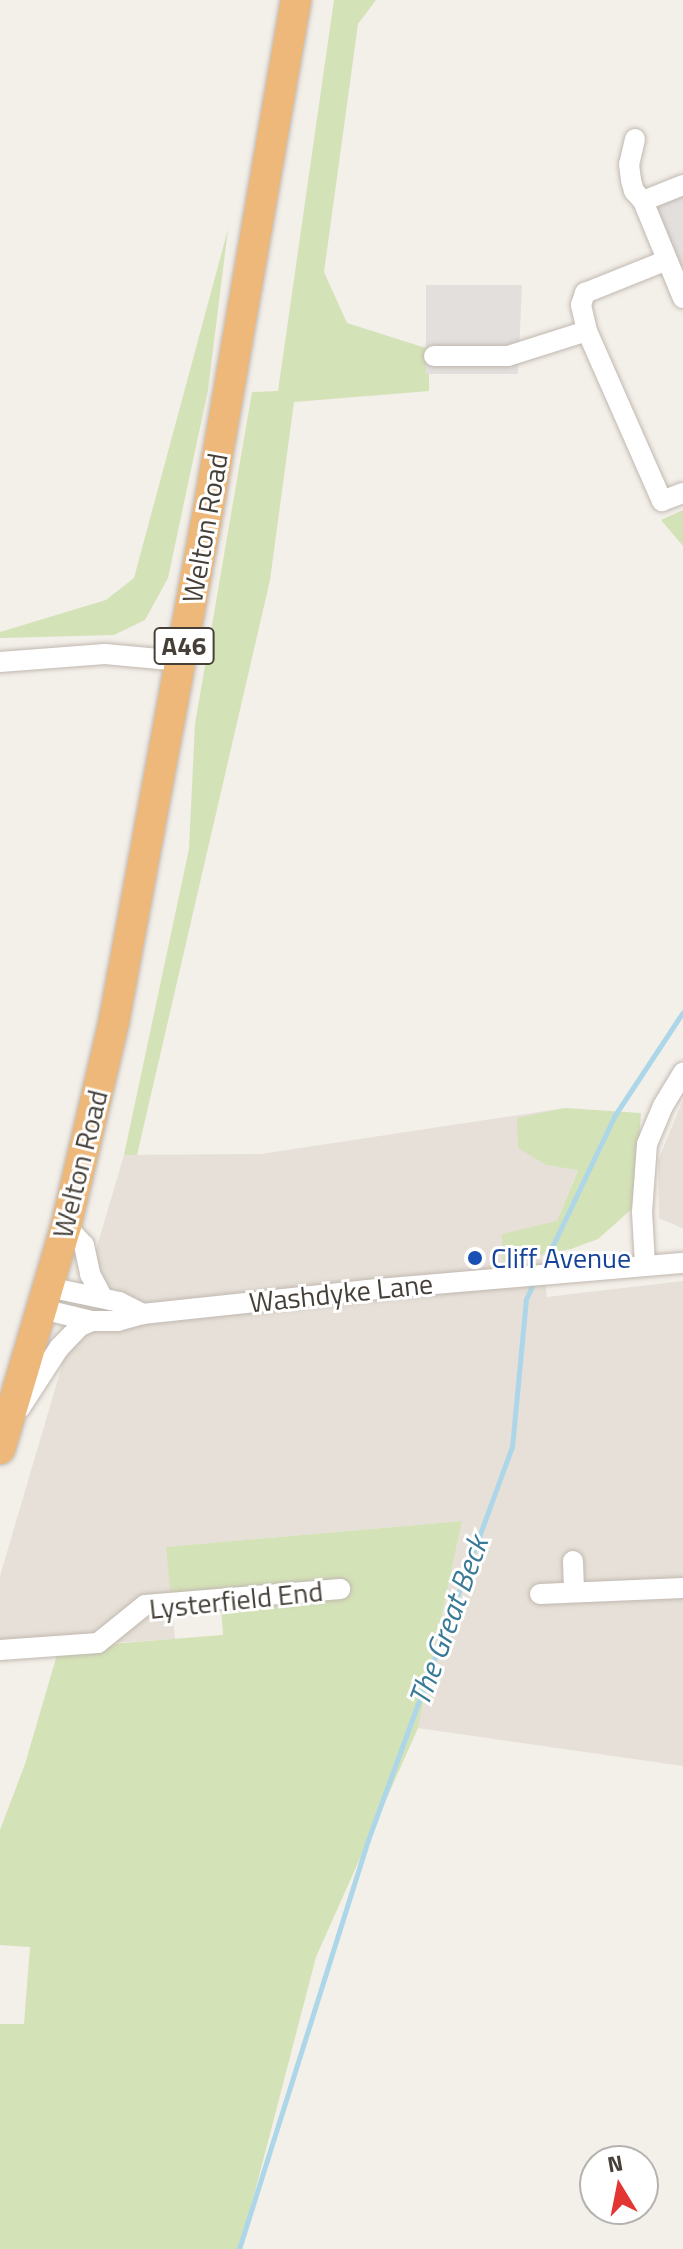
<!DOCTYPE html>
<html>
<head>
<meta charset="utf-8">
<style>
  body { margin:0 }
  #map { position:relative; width:683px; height:2249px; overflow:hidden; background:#f3efe9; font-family:"Titillium Web",sans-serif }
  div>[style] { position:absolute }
  .residential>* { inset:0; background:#e6e0d8 }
  .green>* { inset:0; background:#d4e2b7 }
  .parking>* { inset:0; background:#e2dfdd }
  .stream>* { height:5px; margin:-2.5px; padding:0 2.5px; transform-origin:2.5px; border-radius:2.5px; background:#add7e8 }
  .roads { filter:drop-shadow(0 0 2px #c0b8b0) drop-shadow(0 0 2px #c0b8b0) }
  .minor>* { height:20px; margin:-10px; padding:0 10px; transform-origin:10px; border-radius:10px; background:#fff }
  .highway>* { height:30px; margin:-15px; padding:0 15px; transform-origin:15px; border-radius:15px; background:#edb879 }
  .dots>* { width:22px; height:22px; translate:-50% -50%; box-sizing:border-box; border:4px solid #fff; border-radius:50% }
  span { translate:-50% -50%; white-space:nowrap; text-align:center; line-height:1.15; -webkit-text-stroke:6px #fff; paint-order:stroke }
  .shield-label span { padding:2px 6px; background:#fff; border:2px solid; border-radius:6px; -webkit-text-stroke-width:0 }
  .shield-label { font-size:26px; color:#453f38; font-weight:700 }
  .street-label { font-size:28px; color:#453f38 }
  .transit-label { font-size:28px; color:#164399 }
  .left { translate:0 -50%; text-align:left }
  .water-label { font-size:30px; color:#3a7a96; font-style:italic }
  .north { position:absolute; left:579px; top:2145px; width:80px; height:80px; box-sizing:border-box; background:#fff; border:2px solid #b5b2af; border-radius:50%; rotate:350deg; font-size:22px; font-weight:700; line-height:32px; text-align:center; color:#453f38 }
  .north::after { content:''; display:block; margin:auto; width:28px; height:36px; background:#e13632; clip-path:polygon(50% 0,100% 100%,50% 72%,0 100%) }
</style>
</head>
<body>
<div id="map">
  <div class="residential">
    <div style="clip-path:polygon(683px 1100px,683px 1228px,682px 1228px,659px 1218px,658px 1161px)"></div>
    <div style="clip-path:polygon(565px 1108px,517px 1119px,546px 1165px,578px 1169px,557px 1221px,503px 1260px,571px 1249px,542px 1256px,547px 1297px,683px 1281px,683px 1766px,418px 1728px,462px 1521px,167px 1547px,175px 1639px,0 1650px,0 1576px,124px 1155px,261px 1154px)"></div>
  </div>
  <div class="green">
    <div style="clip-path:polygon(334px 0,376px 0,358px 24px,324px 272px,347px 323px,429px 349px,429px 391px,294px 402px,270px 580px,137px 1155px,124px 1155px,189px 849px,195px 724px,252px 392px,278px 391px)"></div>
    <div style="clip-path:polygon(228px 229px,208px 390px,168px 578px,145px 620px,114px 635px,0 638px,0 632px,106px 600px,134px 578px)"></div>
    <div style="clip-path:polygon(683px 510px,683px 546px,661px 520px)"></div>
    <div style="clip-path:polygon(565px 1108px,641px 1113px,634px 1207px,598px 1239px,571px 1249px,503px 1261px,502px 1234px,557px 1221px,578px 1170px,546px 1165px,518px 1148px,517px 1118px)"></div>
    <div style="clip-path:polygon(462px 1521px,418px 1728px,316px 1957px,240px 2249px,0 2249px,0 2024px,24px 2024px,30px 1947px,0 1945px,0 1830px,25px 1764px,59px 1648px,223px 1635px,220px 1596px,171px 1597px,166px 1547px)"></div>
  </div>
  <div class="parking">
    <div style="clip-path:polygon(683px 195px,683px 276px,653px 207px)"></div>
    <div style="clip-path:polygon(426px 285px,522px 285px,518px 374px,426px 374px)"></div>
  </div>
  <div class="stream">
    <div style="left:541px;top:1270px;width:172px;rotate:-64.5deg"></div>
    <div style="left:615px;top:1115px;width:123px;rotate:-56.6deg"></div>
    <div style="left:239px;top:2249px;width:429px;rotate:-72.5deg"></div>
    <div style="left:368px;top:1840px;width:419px;rotate:-69.9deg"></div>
    <div style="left:512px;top:1447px;width:149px;rotate:-84.6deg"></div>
    <div style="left:526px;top:1299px;width:19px;rotate:-65deg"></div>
  </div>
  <div class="roads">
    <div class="minor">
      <div style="left:635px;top:139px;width:26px;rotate:103deg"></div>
      <div style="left:629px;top:164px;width:16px;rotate:83deg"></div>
      <div style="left:631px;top:180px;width:11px;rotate:75deg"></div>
      <div style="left:634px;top:191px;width:13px;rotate:48deg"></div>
      <div style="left:683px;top:185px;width:43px;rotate:158.2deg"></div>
      <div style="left:643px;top:201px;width:105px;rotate:67.6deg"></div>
      <div style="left:587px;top:331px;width:186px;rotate:66.2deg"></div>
      <div style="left:662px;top:501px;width:22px;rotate:-21deg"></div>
      <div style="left:434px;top:356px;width:74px"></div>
      <div style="left:508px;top:356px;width:83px;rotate:-17.6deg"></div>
      <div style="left:587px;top:331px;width:27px;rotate:-103deg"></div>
      <div style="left:581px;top:305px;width:13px;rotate:-72deg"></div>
      <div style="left:585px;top:293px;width:88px;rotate:-21.9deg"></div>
      <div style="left:0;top:662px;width:105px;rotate:-4.4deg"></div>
      <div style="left:105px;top:654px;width:76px;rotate:5.3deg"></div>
      <div style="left:66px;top:1226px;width:26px;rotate:47deg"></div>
      <div style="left:84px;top:1245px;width:30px;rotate:78deg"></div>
      <div style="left:90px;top:1274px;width:27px;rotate:62deg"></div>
      <div style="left:645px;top:1265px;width:53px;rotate:-93.2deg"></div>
      <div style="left:642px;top:1212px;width:68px;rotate:-85.8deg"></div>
      <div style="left:647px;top:1144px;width:41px;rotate:-67.2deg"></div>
      <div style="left:663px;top:1106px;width:39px;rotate:-59deg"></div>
      <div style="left:48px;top:1287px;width:73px;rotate:11.9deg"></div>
      <div style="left:119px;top:1302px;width:27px;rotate:27deg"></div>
      <div style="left:42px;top:1309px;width:51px;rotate:13.5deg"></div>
      <div style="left:92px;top:1321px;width:26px"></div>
      <div style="left:118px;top:1321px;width:26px;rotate:-16deg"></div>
      <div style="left:143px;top:1314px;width:235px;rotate:-6.1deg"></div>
      <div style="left:377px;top:1289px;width:307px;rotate:-4.9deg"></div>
      <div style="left:20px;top:1408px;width:72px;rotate:-57deg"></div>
      <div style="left:59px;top:1348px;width:30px;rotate:-46deg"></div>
      <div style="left:80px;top:1326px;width:13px;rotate:-23deg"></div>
      <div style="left:573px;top:1561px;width:31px;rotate:88deg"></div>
      <div style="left:540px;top:1594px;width:143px;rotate:-2.4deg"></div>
      <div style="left:0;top:1650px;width:98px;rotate:-4.1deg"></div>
      <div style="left:98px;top:1643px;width:60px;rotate:-39deg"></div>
      <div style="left:145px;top:1605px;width:196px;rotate:-4.7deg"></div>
    </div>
    <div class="highway">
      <div style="left:0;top:1449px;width:233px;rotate:-73.5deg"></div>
      <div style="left:66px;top:1226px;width:211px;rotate:-76.8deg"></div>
      <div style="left:114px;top:1021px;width:519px;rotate:-79.56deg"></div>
      <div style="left:208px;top:511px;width:519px;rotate:-80.23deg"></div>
    </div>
  </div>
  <div class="dots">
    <div style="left:475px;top:1258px;background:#1a4fb4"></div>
  </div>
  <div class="shield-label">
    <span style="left:184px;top:646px">A46</span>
  </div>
  <div class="street-label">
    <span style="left:205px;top:528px;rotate:-80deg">Welton Road</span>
    <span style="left:80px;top:1164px;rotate:-76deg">Welton Road</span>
    <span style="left:341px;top:1293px;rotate:-6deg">Washdyke Lane</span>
    <span style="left:236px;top:1600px;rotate:-6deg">Lysterfield End</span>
  </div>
  <div class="transit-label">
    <span class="left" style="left:491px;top:1258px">Cliff Avenue</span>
  </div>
  <div class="water-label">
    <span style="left:448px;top:1621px;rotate:-70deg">The Great Beck</span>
  </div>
  <div class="north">N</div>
</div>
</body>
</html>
